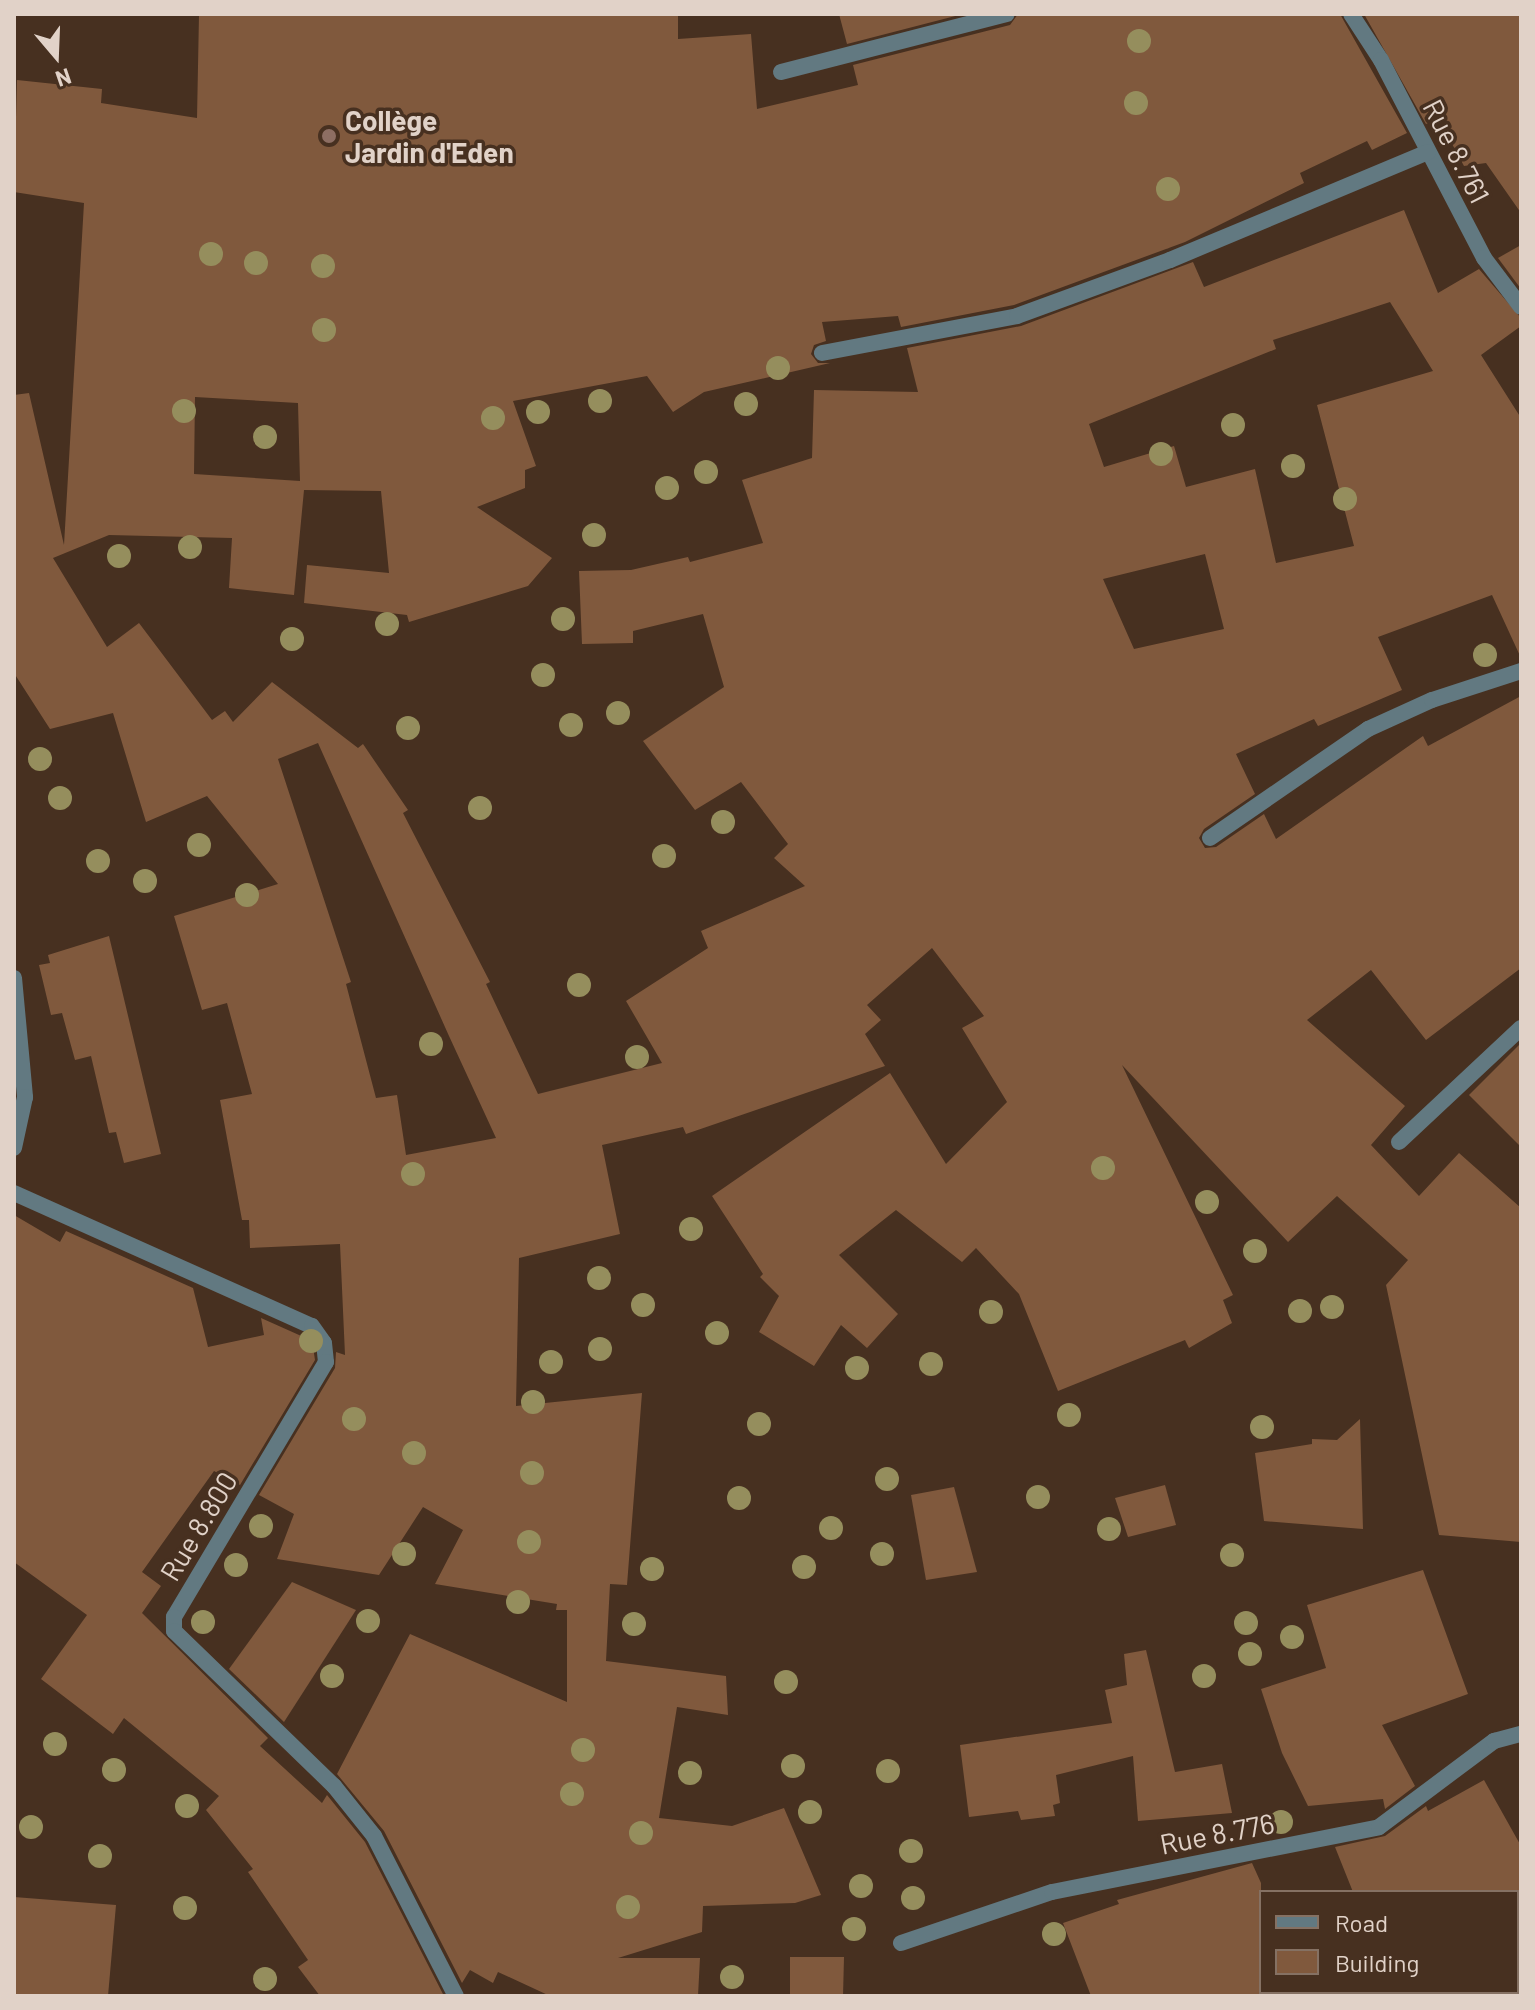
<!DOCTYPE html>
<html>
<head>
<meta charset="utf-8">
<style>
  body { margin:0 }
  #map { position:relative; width:1535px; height:2010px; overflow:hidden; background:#473020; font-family:Barlow,sans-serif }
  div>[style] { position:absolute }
  .building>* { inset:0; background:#80593d }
  .service>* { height:16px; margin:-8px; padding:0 8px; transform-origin:8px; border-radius:8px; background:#627981 }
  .minor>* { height:16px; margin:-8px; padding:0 8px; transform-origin:8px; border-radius:8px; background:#627981 }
  .trees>* { width:24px; height:24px; margin:-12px; border-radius:50%; background:#958e5d }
  .dots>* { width:22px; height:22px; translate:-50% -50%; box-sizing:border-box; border:4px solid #473020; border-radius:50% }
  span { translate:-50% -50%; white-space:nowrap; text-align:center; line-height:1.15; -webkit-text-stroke:7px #473020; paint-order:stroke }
  .poi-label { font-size:28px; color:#e1d2c8; font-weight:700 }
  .left { translate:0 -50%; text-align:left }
  .street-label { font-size:28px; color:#e1d2c8 }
  .frame { position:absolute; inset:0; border:16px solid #e1d2c8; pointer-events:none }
  .legend { position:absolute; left:1259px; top:1890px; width:260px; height:104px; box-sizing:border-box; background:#473020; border:2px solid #857163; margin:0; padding:10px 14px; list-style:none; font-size:24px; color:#e1d2c8 }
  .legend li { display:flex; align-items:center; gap:16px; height:40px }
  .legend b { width:40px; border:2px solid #857163 }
  .north { position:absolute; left:16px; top:16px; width:80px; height:80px; -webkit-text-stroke:6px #473020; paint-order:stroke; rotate:161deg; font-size:22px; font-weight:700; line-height:32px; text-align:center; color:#e1d2c8 }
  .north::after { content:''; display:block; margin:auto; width:28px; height:36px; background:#e1d2c8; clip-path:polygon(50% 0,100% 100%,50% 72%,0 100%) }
</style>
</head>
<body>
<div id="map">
  <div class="building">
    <div style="clip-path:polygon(evenodd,199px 14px,678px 14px,678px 39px,751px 34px,757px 109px,858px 85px,853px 65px,1010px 25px,1018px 14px,1340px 14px,1407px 133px,1372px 150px,1367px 141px,1300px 173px,1304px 183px,1185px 242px,1014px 305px,901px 327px,898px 316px,822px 322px,826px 341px,814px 345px,811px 354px,818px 363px,830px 363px,704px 392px,673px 412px,647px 376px,513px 401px,536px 466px,525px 470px,525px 488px,477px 507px,552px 558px,528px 586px,409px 622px,407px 615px,304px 603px,307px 565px,389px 573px,381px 491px,304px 490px,294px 595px,229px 588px,232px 538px,109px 535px,53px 558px,107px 647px,139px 623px,212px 720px,225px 711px,233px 722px,272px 682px,358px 748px,363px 744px,408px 810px,403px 813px,490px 982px,486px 984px,538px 1094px,662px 1063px,626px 1001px,708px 948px,701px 931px,805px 886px,774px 858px,788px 844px,741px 782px,695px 810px,643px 741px,724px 687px,703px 614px,633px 631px,633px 643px,582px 644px,579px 571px,631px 570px,688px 557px,690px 562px,763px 543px,742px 480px,812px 458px,814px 390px,918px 392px,907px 348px,1021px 326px,1193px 262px,1204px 287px,1404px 210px,1438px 293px,1479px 269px,1521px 318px,1521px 326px,1481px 355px,1521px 418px,1521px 658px,1492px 595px,1378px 637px,1402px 690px,1318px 726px,1314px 719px,1236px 754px,1255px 794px,1204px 829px,1199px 838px,1205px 848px,1216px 847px,1264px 814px,1276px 839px,1423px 736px,1428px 746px,1521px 696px,1521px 968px,1426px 1040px,1371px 970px,1307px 1020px,1405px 1106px,1371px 1145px,1419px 1196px,1459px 1153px,1521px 1208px,1521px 1542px,1439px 1535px,1386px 1285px,1408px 1260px,1337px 1196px,1288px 1242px,1122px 1065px,1233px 1295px,1223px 1300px,1232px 1323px,1189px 1348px,1185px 1340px,1058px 1391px,1019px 1294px,976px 1248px,962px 1262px,896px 1210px,839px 1255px,898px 1314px,867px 1348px,841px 1325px,814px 1366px,759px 1332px,779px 1296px,760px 1277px,763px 1274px,712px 1196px,890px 1073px,946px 1164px,1007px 1102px,962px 1028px,984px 1016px,932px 948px,867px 1005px,881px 1020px,865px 1034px,885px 1066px,686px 1134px,683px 1127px,602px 1145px,620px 1234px,519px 1258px,516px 1406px,642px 1393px,627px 1585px,610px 1584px,606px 1661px,726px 1676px,728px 1715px,677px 1707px,659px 1818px,732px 1826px,784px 1808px,821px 1895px,795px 1903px,703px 1906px,702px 1932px,618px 1958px,700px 1958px,698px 1996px,550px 1996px,498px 1972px,493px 1983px,470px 1970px,462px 1983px,384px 1831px,337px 1774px,410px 1634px,567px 1702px,567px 1610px,556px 1610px,557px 1604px,435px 1584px,463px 1530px,423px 1507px,379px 1575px,277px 1559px,294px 1514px,259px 1495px,335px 1368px,336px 1352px,345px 1355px,340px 1244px,250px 1248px,249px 1220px,242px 1220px,220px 1100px,252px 1094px,227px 1003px,202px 1010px,174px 916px,278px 884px,207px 796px,146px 822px,113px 713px,50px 729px,14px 673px,14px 395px,29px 393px,64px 545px,84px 203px,14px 192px,17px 80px,102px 89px,101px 103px,197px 118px,199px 14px,1390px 302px,1433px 371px,1317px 405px,1354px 546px,1276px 563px,1255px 469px,1186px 487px,1174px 446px,1104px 467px,1089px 424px,1276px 349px,1273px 340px,1390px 302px,199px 14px,195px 397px,298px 403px,300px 481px,194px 474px,195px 397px,199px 14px,1205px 554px,1224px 629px,1134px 649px,1103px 579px,1205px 554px,199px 14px,318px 743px,449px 1036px,496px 1138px,406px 1155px,397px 1095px,376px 1098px,346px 984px,351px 982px,278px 759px,318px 743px)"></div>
    <div style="clip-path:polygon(839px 14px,963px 14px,847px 44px)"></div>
    <div style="clip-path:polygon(1364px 14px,1521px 14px,1521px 213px,1486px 163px,1464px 166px,1438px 118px,1426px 124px)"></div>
    <div style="clip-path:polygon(1521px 245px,1521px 289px,1498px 258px)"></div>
    <div style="clip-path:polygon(109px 936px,161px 1154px,124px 1163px,116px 1132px,109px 1133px,91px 1056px,75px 1060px,62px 1013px,51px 1015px,39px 965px,50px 963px,48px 955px)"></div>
    <div style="clip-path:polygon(1521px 1043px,1521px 1147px,1469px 1095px)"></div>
    <div style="clip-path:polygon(14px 1215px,60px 1242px,66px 1231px,193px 1288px,208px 1347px,264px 1335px,261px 1318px,308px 1339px,313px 1347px,315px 1360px,240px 1485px,214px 1471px,142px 1572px,161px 1586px,142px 1613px,268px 1738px,260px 1746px,322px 1803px,327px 1795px,365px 1842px,444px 1996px,320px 1996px,298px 1967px,308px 1960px,248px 1872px,253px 1869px,206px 1810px,219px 1796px,124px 1718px,113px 1734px,41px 1679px,87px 1615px,14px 1562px)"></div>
    <div style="clip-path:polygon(1360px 1419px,1363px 1529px,1264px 1521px,1255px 1453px,1312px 1444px,1312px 1439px,1337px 1440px)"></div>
    <div style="clip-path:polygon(1165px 1485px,1176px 1525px,1128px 1537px,1115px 1498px)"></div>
    <div style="clip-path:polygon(954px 1487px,977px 1572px,926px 1580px,911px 1495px)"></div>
    <div style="clip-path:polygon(1423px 1570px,1468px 1694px,1382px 1725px,1415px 1786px,1385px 1809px,1383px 1799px,1308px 1806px,1282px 1753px,1261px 1689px,1326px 1668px,1307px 1605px)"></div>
    <div style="clip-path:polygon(292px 1582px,356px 1610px,284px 1722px,229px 1669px)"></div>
    <div style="clip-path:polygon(1146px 1650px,1175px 1772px,1222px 1764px,1232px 1813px,1138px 1821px,1133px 1756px,1056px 1775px,1060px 1803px,1053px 1805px,1055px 1816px,1021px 1820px,1018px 1811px,969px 1817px,960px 1745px,1112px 1723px,1105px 1690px,1127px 1685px,1124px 1654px)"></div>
    <div style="clip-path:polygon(1484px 1780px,1521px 1846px,1521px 1892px,1353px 1892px,1335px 1847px,1385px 1836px,1426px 1806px,1428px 1811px)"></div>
    <div style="clip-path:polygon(1252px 1863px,1261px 1883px,1261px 1996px,1091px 1996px,1063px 1923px,1119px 1904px,1117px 1900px)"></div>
    <div style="clip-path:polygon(14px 1897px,116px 1905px,108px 1996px,14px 1996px)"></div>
    <div style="clip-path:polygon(790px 1957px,844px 1957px,843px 1996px,790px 1996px)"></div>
  </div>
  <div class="service">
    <div style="left:14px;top:978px;width:120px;rotate:84.7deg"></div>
    <div style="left:25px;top:1097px;width:52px;rotate:102.2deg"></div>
  </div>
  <div class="minor">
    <div style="left:1351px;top:14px;width:55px;rotate:56.9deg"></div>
    <div style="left:1381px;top:60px;width:223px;rotate:62.5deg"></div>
    <div style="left:1484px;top:258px;width:61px;rotate:52.9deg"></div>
    <div style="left:781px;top:72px;width:233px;rotate:-14.4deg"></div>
    <div style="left:822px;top:353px;width:198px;rotate:-10.7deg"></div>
    <div style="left:1017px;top:316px;width:163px;rotate:-20.1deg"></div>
    <div style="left:1170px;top:260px;width:280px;rotate:-22.7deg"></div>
    <div style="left:1210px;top:838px;width:192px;rotate:-34.6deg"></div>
    <div style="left:1368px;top:729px;width:70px;rotate:-24.4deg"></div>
    <div style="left:1432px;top:700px;width:94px;rotate:-18deg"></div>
    <div style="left:1399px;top:1142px;width:167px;rotate:-43.1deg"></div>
    <div style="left:14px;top:1193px;width:326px;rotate:24.1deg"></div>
    <div style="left:312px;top:1326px;width:21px;rotate:55deg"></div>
    <div style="left:324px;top:1343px;width:19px;rotate:84deg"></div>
    <div style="left:326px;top:1362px;width:297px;rotate:120.8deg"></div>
    <div style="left:174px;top:1617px;width:14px;rotate:90deg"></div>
    <div style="left:174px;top:1631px;width:223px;rotate:44.1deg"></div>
    <div style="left:334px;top:1786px;width:64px;rotate:51.3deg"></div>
    <div style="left:374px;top:1836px;width:180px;rotate:62.9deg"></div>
    <div style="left:901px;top:1943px;width:159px;rotate:-18.7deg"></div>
    <div style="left:1052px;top:1892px;width:333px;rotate:-11.2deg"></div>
    <div style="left:1379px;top:1827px;width:144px;rotate:-36.8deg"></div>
    <div style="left:1494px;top:1741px;width:28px;rotate:-15deg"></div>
  </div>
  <div class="trees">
    <div style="left:1139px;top:41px"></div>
    <div style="left:1136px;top:103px"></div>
    <div style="left:1168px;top:189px"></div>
    <div style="left:211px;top:254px"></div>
    <div style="left:256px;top:263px"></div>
    <div style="left:323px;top:266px"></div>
    <div style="left:324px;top:330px"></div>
    <div style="left:778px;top:368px"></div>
    <div style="left:600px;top:401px"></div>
    <div style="left:746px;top:404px"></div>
    <div style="left:184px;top:411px"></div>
    <div style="left:538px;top:412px"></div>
    <div style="left:493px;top:418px"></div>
    <div style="left:1233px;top:425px"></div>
    <div style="left:265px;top:437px"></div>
    <div style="left:1161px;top:454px"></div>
    <div style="left:1293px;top:466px"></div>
    <div style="left:706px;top:472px"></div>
    <div style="left:667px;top:488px"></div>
    <div style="left:1345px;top:499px"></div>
    <div style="left:594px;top:535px"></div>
    <div style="left:190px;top:547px"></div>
    <div style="left:119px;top:556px"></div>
    <div style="left:563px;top:619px"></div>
    <div style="left:387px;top:624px"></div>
    <div style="left:292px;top:639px"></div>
    <div style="left:1485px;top:655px"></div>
    <div style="left:543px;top:675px"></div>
    <div style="left:618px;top:713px"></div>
    <div style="left:571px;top:725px"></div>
    <div style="left:408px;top:728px"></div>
    <div style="left:40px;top:759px"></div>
    <div style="left:60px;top:798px"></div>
    <div style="left:480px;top:808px"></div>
    <div style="left:723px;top:822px"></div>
    <div style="left:199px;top:845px"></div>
    <div style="left:664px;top:856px"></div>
    <div style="left:98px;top:861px"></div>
    <div style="left:145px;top:881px"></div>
    <div style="left:247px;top:895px"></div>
    <div style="left:579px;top:985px"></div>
    <div style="left:431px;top:1044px"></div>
    <div style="left:637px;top:1057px"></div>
    <div style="left:1103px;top:1168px"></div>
    <div style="left:413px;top:1174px"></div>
    <div style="left:1207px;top:1202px"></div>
    <div style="left:691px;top:1229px"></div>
    <div style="left:1255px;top:1251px"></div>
    <div style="left:599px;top:1278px"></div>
    <div style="left:643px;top:1305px"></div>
    <div style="left:1332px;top:1307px"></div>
    <div style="left:1300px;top:1311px"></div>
    <div style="left:991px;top:1312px"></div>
    <div style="left:717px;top:1333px"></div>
    <div style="left:311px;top:1341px"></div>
    <div style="left:600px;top:1349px"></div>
    <div style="left:551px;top:1362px"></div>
    <div style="left:931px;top:1364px"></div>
    <div style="left:857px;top:1368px"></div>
    <div style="left:533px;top:1402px"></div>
    <div style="left:1069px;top:1415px"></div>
    <div style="left:354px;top:1419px"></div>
    <div style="left:759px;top:1424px"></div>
    <div style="left:1262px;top:1427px"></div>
    <div style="left:414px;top:1453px"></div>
    <div style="left:532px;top:1473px"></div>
    <div style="left:887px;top:1479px"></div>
    <div style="left:1038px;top:1497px"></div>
    <div style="left:739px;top:1498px"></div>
    <div style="left:261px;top:1526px"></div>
    <div style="left:831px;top:1528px"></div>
    <div style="left:1109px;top:1529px"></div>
    <div style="left:529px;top:1542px"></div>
    <div style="left:404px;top:1554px"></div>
    <div style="left:882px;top:1554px"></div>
    <div style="left:1232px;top:1555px"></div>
    <div style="left:236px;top:1565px"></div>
    <div style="left:804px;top:1567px"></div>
    <div style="left:652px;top:1569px"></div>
    <div style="left:518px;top:1602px"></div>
    <div style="left:368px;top:1621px"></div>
    <div style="left:203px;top:1622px"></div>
    <div style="left:1246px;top:1623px"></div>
    <div style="left:634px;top:1624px"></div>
    <div style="left:1292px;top:1637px"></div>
    <div style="left:1250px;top:1654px"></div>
    <div style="left:332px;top:1676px"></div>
    <div style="left:1204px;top:1676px"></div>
    <div style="left:786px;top:1682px"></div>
    <div style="left:55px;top:1744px"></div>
    <div style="left:583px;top:1750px"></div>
    <div style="left:793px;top:1766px"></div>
    <div style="left:114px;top:1770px"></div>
    <div style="left:888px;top:1771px"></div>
    <div style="left:690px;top:1773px"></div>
    <div style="left:572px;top:1794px"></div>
    <div style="left:187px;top:1806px"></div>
    <div style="left:810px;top:1812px"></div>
    <div style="left:1281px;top:1822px"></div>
    <div style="left:31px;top:1827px"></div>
    <div style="left:641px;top:1833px"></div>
    <div style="left:911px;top:1851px"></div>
    <div style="left:100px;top:1856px"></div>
    <div style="left:861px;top:1886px"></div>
    <div style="left:913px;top:1898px"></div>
    <div style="left:628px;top:1907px"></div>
    <div style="left:185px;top:1908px"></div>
    <div style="left:854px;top:1929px"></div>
    <div style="left:1054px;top:1934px"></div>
    <div style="left:732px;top:1977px"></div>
    <div style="left:265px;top:1979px"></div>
  </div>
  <div class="dots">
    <div style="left:329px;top:136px;background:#8d6e63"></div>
  </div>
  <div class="poi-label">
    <span class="left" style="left:345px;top:136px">Collège<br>Jardin d'Eden</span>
  </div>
  <div class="street-label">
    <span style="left:1457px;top:151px;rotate:63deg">Rue 8.761</span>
    <span style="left:198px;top:1526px;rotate:-59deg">Rue 8.800</span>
    <span style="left:1217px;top:1833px;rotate:-11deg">Rue 8.776</span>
  </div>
  <div class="frame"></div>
  <ul class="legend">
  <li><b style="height:10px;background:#627981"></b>Road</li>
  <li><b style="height:22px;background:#80593d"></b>Building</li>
  </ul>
  <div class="north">N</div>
</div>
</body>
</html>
